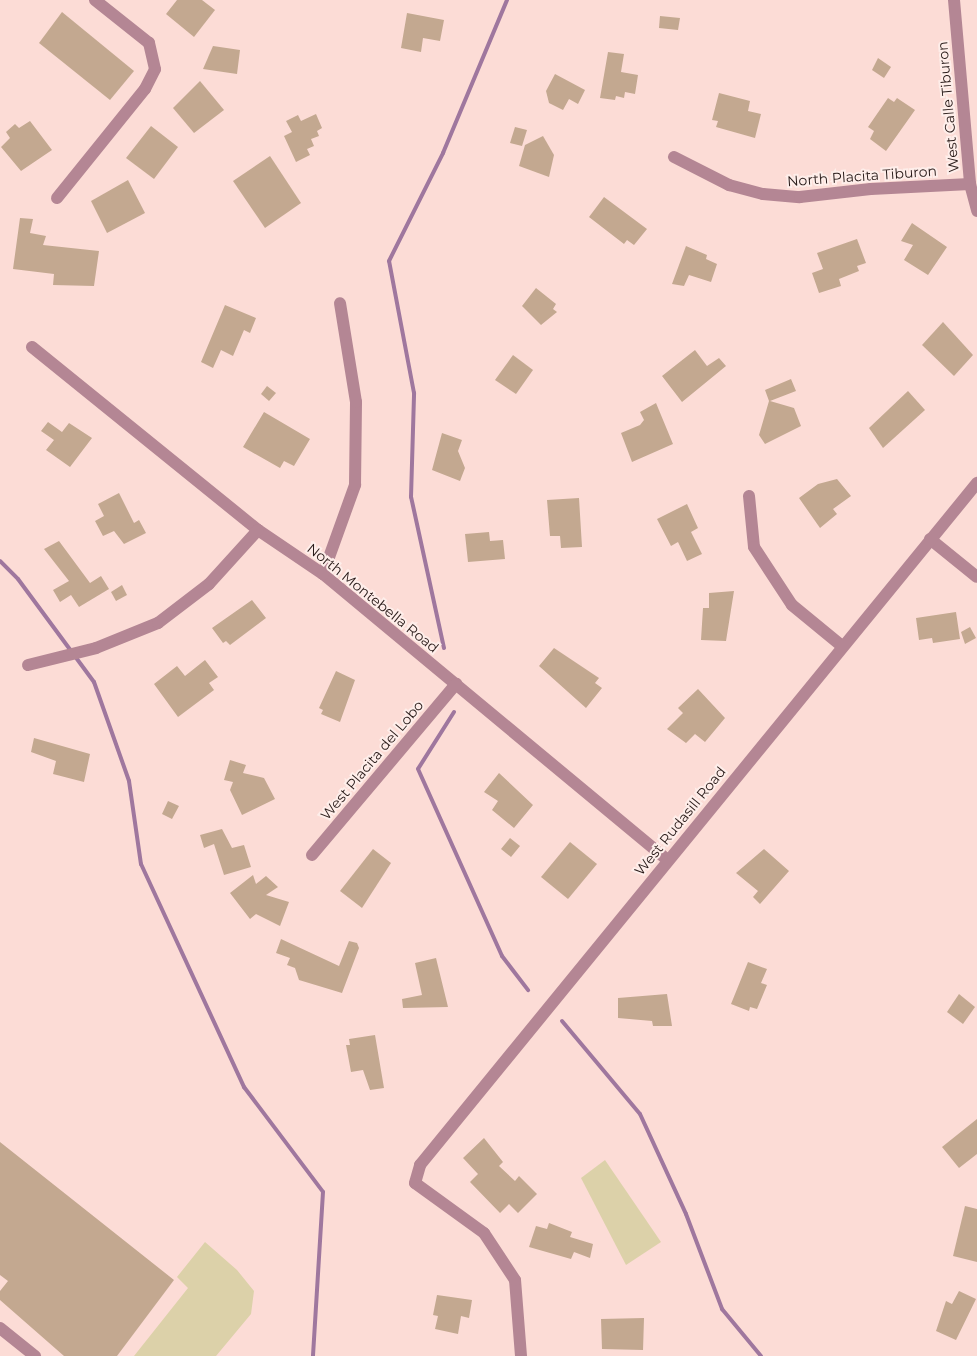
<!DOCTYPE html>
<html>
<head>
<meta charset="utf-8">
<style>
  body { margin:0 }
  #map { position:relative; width:977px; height:1356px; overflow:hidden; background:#fcdcd6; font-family:Montserrat,sans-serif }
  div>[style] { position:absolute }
  .green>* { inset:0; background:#dcd1a9 }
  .stream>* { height:4px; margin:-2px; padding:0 2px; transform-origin:2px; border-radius:2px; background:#9f779e }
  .building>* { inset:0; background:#c3a890 }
  .street>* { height:12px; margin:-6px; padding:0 6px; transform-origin:6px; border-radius:6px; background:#b48694 }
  span { translate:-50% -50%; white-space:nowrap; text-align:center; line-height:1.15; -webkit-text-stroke:4px #feeeea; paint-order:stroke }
  .street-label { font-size:14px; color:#271917 }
</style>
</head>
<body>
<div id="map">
  <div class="green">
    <div style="clip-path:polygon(605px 1160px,661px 1242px,626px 1265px,581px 1178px)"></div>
    <div style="clip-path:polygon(205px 1242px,237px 1270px,254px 1291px,251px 1314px,216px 1356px,134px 1356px,188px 1288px,177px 1277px)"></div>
  </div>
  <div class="stream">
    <div style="left:0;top:561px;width:25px;rotate:45deg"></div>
    <div style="left:18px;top:579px;width:128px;rotate:53.6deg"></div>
    <div style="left:94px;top:682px;width:105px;rotate:70.5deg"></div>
    <div style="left:129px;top:781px;width:84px;rotate:81.8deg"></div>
    <div style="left:141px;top:864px;width:246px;rotate:65.2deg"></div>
    <div style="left:244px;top:1087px;width:131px;rotate:53deg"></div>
    <div style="left:323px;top:1192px;width:164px;rotate:93.5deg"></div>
    <div style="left:444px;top:648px;width:155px;rotate:-102.3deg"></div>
    <div style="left:411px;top:497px;width:104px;rotate:-88.3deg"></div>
    <div style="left:414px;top:393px;width:134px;rotate:-100.7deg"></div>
    <div style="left:389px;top:261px;width:121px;rotate:-63.4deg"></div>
    <div style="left:443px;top:153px;width:166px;rotate:-67.3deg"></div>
    <div style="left:454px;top:712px;width:67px;rotate:122.3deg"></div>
    <div style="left:418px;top:769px;width:205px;rotate:65.8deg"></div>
    <div style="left:502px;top:956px;width:43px;rotate:52.6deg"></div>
    <div style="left:562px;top:1021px;width:121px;rotate:50deg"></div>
    <div style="left:640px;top:1114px;width:110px;rotate:65.3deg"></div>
    <div style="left:686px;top:1214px;width:102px;rotate:69.2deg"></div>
    <div style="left:722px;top:1309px;width:61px;rotate:50.3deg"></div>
  </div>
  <div class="building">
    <div style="clip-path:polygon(177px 0,202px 0,215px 10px,194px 37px,166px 14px)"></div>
    <div style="clip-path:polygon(62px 12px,134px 71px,110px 100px,39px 43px)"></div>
    <div style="clip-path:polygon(407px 13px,444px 20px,440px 41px,423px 38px,421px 52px,401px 48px)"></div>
    <div style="clip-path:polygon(660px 16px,680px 18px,678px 30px,659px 28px)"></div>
    <div style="clip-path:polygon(213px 46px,240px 50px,237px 74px,203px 69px)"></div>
    <div style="clip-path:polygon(608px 52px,624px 54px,621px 72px,638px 75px,635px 94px,625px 92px,624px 98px,616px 96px,615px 100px,600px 98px)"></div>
    <div style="clip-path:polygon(878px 58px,891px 67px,884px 78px,872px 70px)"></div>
    <div style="clip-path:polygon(555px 74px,585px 90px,578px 104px,569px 99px,563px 110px,549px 103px,546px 91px)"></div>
    <div style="clip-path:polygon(200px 81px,224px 110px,194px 133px,173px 108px)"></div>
    <div style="clip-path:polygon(719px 93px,750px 101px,748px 111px,761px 114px,755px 138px,716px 127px,718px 121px,712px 120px)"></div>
    <div style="clip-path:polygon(888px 98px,894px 102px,897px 98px,915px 110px,886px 151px,870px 139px,874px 131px,868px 127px)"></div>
    <div style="clip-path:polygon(316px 114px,322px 128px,317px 131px,319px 136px,311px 139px,314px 146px,307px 149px,310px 155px,296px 162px,284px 136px,292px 132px,286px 121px,298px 115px,301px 121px)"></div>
    <div style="clip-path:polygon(30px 121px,52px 150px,21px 171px,1px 147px,10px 138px,6px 132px,15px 124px,19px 128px)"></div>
    <div style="clip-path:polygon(151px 126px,178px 147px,154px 179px,126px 158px)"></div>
    <div style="clip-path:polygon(515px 127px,527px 130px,522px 146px,510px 143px)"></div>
    <div style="clip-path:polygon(543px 136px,554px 155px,549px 177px,519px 166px,525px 145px)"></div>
    <div style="clip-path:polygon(270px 156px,301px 203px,265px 228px,233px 181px)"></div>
    <div style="clip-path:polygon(128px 180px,145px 213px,107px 233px,91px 201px)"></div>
    <div style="clip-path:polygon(604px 197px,647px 229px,634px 245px,627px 240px,624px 244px,589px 217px)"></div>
    <div style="clip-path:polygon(20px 218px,33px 219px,30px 233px,46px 236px,43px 245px,99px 251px,94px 286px,53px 285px,54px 274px,13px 269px)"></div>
    <div style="clip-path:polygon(912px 223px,947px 247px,928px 275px,904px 260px,913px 245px,901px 241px)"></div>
    <div style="clip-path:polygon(857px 239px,866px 263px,857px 266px,859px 271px,839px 279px,841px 286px,819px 293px,812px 273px,823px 269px,817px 253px)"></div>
    <div style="clip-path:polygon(686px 246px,707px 255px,706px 259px,717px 264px,711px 282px,689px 275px,684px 286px,672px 284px)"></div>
    <div style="clip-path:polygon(536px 288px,556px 304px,553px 309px,557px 312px,541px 325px,522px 306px)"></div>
    <div style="clip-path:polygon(225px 305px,256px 318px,250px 333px,244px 330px,233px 356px,221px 350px,213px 368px,201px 362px)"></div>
    <div style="clip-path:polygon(943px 322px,973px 355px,954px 376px,922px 345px)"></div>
    <div style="clip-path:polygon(695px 350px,707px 366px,719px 358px,726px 366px,682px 402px,662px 376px)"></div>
    <div style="clip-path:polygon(513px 355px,533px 370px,516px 394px,495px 380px)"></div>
    <div style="clip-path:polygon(791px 379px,796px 391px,770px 401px,794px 408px,801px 426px,765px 444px,759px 435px,769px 401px,765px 390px)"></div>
    <div style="clip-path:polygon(267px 386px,276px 393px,269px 401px,261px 394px)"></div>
    <div style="clip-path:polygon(908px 391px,925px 410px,883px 448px,869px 428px)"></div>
    <div style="clip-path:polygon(656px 403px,673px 444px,632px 462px,621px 433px,640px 425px,644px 420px,640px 412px)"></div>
    <div style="clip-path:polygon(264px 412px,310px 439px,294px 466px,284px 461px,280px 468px,243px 447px)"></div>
    <div style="clip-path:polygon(48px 422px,62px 432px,69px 423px,92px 438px,70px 467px,46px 450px,54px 440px,41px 431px)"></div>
    <div style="clip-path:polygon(442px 433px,462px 440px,458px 451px,465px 468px,460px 481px,432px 470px)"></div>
    <div style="clip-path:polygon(837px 479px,851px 496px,833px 509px,837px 514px,820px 528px,799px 498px,818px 484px)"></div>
    <div style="clip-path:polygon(119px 493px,134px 523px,139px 520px,146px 533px,124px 544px,114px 531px,103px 536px,95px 521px,104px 516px,98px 504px)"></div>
    <div style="clip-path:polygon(579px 498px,582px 547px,561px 548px,560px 536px,550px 536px,547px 500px)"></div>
    <div style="clip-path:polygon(687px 504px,698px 528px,691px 532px,702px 554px,687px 561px,678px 542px,671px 546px,657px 519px)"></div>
    <div style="clip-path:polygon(489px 532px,490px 541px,503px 540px,505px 559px,468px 562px,465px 534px)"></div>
    <div style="clip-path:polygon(59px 541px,90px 583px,101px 576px,109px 589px,79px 607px,71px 595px,60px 602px,53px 590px,69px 581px,44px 549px)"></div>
    <div style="clip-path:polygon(122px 585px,127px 595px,116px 601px,111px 592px)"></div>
    <div style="clip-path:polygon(734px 591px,726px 641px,701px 640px,703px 608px,709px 608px,709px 593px)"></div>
    <div style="clip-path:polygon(252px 600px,266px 618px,230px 645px,226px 641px,223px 643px,212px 628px)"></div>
    <div style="clip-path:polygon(956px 612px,960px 639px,933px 643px,932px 638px,919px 640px,916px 618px)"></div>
    <div style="clip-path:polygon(970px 627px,976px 638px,965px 644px,961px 632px)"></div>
    <div style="clip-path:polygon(554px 648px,599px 678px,595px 683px,602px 688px,586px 708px,539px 666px)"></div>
    <div style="clip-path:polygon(205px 660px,218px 677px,209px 683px,214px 690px,178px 717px,154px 684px,177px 666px,185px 676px)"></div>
    <div style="clip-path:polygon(336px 671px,355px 680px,340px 722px,321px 714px,323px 710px,319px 708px)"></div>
    <div style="clip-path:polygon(698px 689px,725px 718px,705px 742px,695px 734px,686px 743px,667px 729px,683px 713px,678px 708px)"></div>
    <div style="clip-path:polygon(34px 738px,90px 754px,84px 782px,53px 774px,56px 761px,31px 752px)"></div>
    <div style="clip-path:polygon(230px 760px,246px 765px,243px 773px,264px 778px,275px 799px,242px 815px,230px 790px,233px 782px,224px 780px)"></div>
    <div style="clip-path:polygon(499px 773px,533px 805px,514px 828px,492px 810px,498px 801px,484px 792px)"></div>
    <div style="clip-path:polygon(168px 801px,179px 806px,172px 819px,162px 814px)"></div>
    <div style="clip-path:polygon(222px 829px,232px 848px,244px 845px,251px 867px,224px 875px,214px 844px,204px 848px,200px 835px)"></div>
    <div style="clip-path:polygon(510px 838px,520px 846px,511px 857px,501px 849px)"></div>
    <div style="clip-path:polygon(570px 842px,597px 864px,568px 899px,541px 877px)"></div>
    <div style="clip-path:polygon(373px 849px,391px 863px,362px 908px,340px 891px)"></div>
    <div style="clip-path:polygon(764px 849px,789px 871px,760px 904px,753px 897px,758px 891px,736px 873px)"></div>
    <div style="clip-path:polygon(253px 875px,256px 884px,266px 876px,278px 887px,266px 895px,289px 902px,280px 926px,256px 914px,250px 919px,230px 893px)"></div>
    <div style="clip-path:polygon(281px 939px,339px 966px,349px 941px,357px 943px,359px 948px,342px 993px,299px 980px,295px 968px,287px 965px,290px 958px,276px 953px)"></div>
    <div style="clip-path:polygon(436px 958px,448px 1007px,403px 1008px,402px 999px,422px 995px,415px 963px)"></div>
    <div style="clip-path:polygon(748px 962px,767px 969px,761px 983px,767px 985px,757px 1009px,750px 1007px,749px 1011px,731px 1004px)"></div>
    <div style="clip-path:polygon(667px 994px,672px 1026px,653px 1026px,652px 1021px,618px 1018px,618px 998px)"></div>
    <div style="clip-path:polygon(959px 994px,975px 1007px,963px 1024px,947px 1012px)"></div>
    <div style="clip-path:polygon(375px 1035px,384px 1088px,370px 1090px,363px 1070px,351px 1072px,346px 1045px,350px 1045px,349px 1039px)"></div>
    <div style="clip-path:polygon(977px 1119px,977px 1154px,959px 1168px,942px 1147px)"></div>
    <div style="clip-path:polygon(484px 1138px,503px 1162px,499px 1166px,515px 1181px,519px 1176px,537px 1194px,518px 1213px,509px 1204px,500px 1213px,470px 1182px,478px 1174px,463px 1158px)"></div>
    <div style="clip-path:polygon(0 1142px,174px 1280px,117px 1356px,64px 1356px,0 1300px,0 1291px,8px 1281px,0 1275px)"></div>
    <div style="clip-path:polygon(965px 1206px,977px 1209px,977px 1262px,953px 1256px)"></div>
    <div style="clip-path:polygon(549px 1223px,572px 1232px,570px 1237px,593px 1244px,590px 1258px,574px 1252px,571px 1259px,529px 1247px,536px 1226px,547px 1229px)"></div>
    <div style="clip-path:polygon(959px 1291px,976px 1299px,956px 1340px,936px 1331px,946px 1301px,952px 1304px)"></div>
    <div style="clip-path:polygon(437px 1295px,472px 1300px,469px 1318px,461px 1316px,458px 1334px,435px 1329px,438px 1316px,433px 1315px)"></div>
    <div style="clip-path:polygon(644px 1318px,643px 1350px,602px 1349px,601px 1319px)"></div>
  </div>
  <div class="street">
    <div style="left:954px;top:0;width:185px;rotate:85deg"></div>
    <div style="left:970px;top:184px;width:28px;rotate:75deg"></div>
    <div style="left:674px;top:157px;width:62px;rotate:27deg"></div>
    <div style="left:729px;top:185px;width:35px;rotate:15deg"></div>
    <div style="left:763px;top:194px;width:37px;rotate:5deg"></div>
    <div style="left:800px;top:197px;width:71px;rotate:-6.4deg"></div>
    <div style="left:871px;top:189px;width:99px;rotate:-2.9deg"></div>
    <div style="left:57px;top:198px;width:140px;rotate:-51.1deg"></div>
    <div style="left:145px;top:89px;width:22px;rotate:-63deg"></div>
    <div style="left:155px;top:69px;width:27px;rotate:-103deg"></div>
    <div style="left:149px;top:43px;width:69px;rotate:-141.5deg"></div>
    <div style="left:32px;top:347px;width:291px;rotate:39deg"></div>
    <div style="left:258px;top:530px;width:78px;rotate:34.1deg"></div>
    <div style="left:323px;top:574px;width:448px;rotate:39.7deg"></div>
    <div style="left:749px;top:496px;width:51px;rotate:84.4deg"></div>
    <div style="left:754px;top:547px;width:69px;rotate:56.8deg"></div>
    <div style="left:792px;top:605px;width:65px;rotate:39.4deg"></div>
    <div style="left:930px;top:539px;width:60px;rotate:39deg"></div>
    <div style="left:323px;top:574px;width:95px;rotate:-70.2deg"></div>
    <div style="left:355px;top:485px;width:83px;rotate:-89.3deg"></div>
    <div style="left:356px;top:402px;width:100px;rotate:-99.2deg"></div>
    <div style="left:28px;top:665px;width:70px;rotate:-14deg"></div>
    <div style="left:96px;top:648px;width:67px;rotate:-22deg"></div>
    <div style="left:158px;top:623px;width:64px;rotate:-37.4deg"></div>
    <div style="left:209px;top:584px;width:73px;rotate:-47.8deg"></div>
    <div style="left:312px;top:855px;width:224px;rotate:-49.9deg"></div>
    <div style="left:0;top:1328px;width:45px;rotate:38.7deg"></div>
    <div style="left:521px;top:1356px;width:76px;rotate:-94.5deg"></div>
    <div style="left:515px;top:1280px;width:56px;rotate:-123.4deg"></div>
    <div style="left:484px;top:1233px;width:85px;rotate:-144.1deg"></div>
    <div style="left:415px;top:1183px;width:19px;rotate:-74deg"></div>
    <div style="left:420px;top:1165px;width:881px;rotate:-50.76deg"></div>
  </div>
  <div class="street-label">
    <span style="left:948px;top:107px;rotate:-95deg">West Calle Tiburon</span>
    <span style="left:862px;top:176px;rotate:-4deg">North Placita Tiburon</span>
    <span style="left:373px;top:598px;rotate:39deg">North Montebella Road</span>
    <span style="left:372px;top:760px;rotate:-50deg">West Placita del Lobo</span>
    <span style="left:680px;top:821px;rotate:-51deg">West Rudasill Road</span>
  </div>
</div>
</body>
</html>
